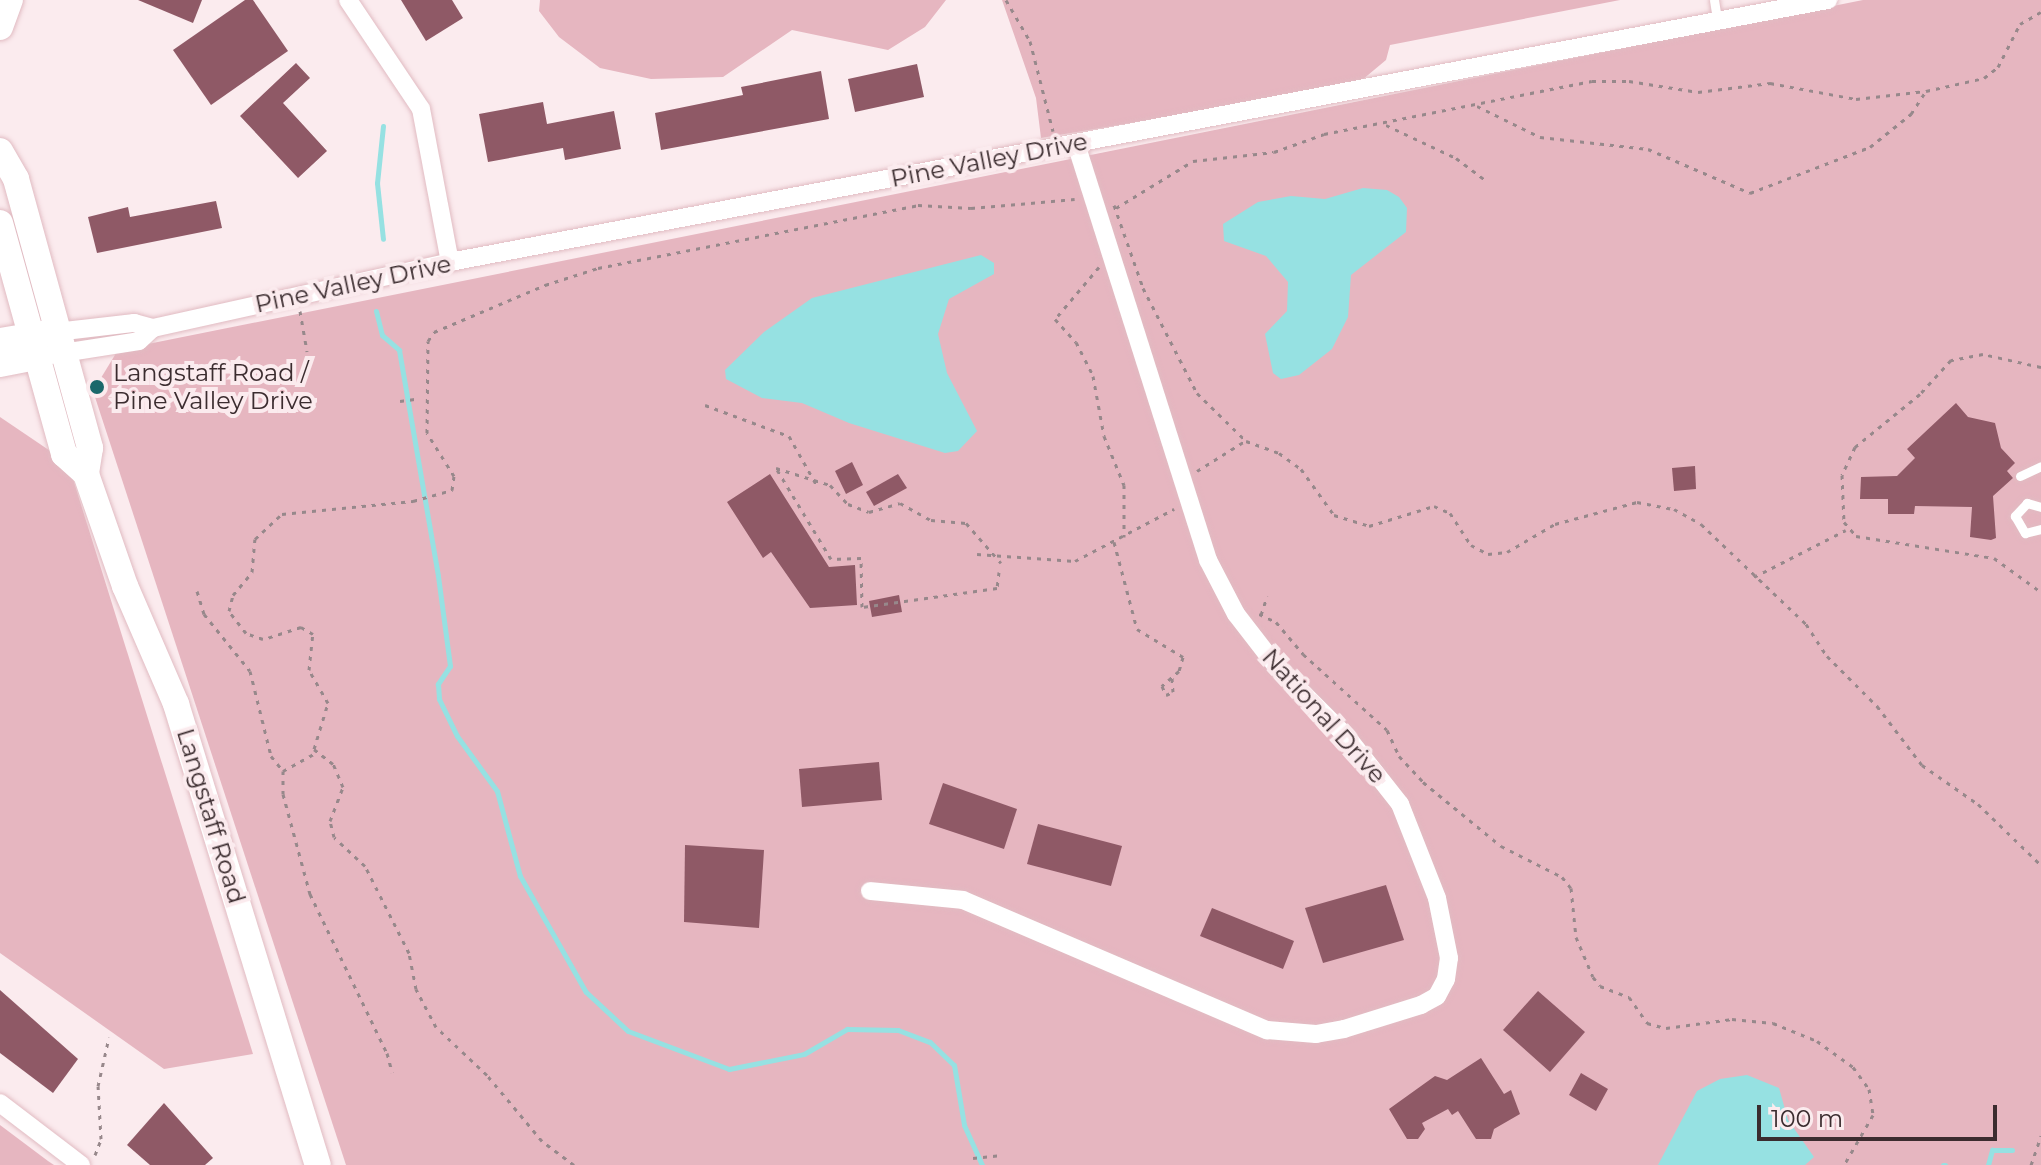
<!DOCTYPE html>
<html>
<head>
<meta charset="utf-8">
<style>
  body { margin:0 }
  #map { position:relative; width:2041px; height:1165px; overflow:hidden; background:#fbebee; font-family:Montserrat,sans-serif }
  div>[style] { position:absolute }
  .green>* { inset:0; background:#e6b6c0 }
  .water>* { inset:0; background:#96e1e2 }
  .stream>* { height:5px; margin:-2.5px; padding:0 2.5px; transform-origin:2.5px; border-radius:2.5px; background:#96e1e2 }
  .building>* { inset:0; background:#8f5966 }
  .path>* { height:3px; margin-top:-1.5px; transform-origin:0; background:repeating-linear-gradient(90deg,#97888b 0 4px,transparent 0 10px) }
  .roads { filter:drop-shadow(0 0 2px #e1bbc2) drop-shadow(0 0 2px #e1bbc2) }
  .lane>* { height:9px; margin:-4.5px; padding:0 4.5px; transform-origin:4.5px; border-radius:4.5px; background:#fff }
  .street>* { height:18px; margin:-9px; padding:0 9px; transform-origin:9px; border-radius:9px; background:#fff }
  .secondary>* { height:26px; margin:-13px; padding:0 13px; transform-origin:13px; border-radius:13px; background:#fff }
  .dots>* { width:22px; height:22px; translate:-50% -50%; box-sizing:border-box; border:4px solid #fbebee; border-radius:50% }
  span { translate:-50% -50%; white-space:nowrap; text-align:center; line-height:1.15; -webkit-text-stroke:8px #fbebee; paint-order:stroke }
  .street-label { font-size:24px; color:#3b2c2f }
  .poi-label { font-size:24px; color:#3b2c2f }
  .left { translate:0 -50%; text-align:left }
  .scale { position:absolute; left:1757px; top:1105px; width:240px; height:36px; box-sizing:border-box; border:4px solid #3b2c2f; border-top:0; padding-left:10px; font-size:24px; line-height:28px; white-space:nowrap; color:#3b2c2f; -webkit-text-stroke:6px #fbebee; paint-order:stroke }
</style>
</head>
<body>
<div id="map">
  <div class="green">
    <div style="clip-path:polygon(540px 0,946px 0,925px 27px,888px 50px,792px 30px,723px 77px,651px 79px,600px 68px,559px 37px,539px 11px)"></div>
    <div style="clip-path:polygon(1002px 0,1620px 0,1390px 45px,1386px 60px,1356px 85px,1041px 138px,1036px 98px)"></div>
    <div style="clip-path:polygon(1863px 0,2041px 0,2041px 1165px,346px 1165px,93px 391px,118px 350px)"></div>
    <div style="clip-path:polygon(0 417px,68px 463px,253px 1054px,164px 1069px,0 953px)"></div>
    <div style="clip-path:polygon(0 1125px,48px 1161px,54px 1165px,0 1165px)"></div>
  </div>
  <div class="water">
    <div style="clip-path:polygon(1363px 188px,1387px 190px,1399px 197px,1407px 208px,1406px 232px,1351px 275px,1348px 317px,1332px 349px,1299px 375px,1281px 379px,1273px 373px,1265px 334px,1287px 311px,1288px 282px,1266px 256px,1224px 241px,1223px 224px,1258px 202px,1291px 196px,1325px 199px)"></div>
    <div style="clip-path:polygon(981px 255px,994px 263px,994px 274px,949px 299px,938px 334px,947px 373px,977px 431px,958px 451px,945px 453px,849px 423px,802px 403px,762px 398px,726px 379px,725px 370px,764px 332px,812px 298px)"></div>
    <div style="clip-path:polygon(1747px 1075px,1779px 1088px,1788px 1120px,1814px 1157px,1805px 1165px,1658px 1165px,1697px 1091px,1720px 1079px)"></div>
  </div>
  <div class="stream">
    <div style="left:383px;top:126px;width:57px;rotate:96deg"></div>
    <div style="left:377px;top:183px;width:56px;rotate:83.9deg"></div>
    <div style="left:376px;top:311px;width:25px;rotate:76deg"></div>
    <div style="left:382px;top:335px;width:23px;rotate:41deg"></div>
    <div style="left:399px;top:350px;width:229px;rotate:80.2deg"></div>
    <div style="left:438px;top:576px;width:91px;rotate:82.4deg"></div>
    <div style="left:450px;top:666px;width:22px;rotate:124deg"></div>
    <div style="left:438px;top:684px;width:15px;rotate:86deg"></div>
    <div style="left:439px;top:699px;width:41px;rotate:64.1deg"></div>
    <div style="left:457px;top:736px;width:68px;rotate:54deg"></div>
    <div style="left:497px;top:791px;width:88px;rotate:74.9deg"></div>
    <div style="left:520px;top:876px;width:133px;rotate:60.4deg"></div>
    <div style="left:586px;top:992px;width:57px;rotate:42.9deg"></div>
    <div style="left:628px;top:1031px;width:108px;rotate:20.6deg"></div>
    <div style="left:729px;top:1069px;width:76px;rotate:-11.3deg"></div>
    <div style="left:804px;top:1054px;width:50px;rotate:-30.2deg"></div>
    <div style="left:847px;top:1029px;width:51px;rotate:1.1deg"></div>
    <div style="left:898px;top:1030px;width:34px;rotate:21deg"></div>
    <div style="left:930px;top:1042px;width:33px;rotate:44deg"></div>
    <div style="left:954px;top:1065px;width:61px;rotate:80.5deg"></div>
    <div style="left:964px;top:1125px;width:44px;rotate:65.8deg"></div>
    <div style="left:1943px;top:1165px;width:2px"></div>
    <div style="left:1988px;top:1165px;width:16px;rotate:-75deg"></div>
    <div style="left:1992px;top:1150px;width:20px"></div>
  </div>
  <div class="building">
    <div style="clip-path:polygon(138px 0,202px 0,193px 23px)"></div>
    <div style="clip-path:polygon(245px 0,253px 0,288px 51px,211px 105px,173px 50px)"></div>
    <div style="clip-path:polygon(401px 0,452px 0,463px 18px,426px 41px)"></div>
    <div style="clip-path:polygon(296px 63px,310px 78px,283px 103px,327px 151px,298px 178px,240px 116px)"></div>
    <div style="clip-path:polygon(917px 64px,924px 97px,855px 112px,848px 79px)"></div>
    <div style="clip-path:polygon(821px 71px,829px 119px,661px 150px,655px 113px,743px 95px,741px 87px)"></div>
    <div style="clip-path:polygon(543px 102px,547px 124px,614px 111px,621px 149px,565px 160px,563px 148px,488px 162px,479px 114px)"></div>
    <div style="clip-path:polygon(216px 201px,222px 228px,97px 253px,88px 217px,128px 207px,130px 217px)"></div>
    <div style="clip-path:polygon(1956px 403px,1968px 417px,1995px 423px,2001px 448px,2015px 463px,2007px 471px,2013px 478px,1993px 496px,1996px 538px,1991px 540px,1970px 537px,1972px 507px,1915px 506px,1914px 514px,1888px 514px,1888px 499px,1860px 499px,1861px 477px,1897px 476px,1915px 458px,1907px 449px)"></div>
    <div style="clip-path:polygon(852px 462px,863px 485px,846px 494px,835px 471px)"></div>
    <div style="clip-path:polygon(1695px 466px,1696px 489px,1674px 491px,1672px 468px)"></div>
    <div style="clip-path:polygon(770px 474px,829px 567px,855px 565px,857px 605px,810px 608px,771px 552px,763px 558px,727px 502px)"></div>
    <div style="clip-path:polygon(898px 474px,907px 488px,874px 506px,866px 492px)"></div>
    <div style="clip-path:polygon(899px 595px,902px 612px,872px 617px,869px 601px)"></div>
    <div style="clip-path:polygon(879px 762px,882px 800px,802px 807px,799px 769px)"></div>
    <div style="clip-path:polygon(943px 783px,1017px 809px,1004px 849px,929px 824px)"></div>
    <div style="clip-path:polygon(1038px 824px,1122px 846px,1111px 886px,1027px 864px)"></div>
    <div style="clip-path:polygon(685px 845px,764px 850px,759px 928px,684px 922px)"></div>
    <div style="clip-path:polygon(1386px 885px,1404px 940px,1323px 963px,1305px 908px)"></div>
    <div style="clip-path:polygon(1212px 908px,1294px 941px,1283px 969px,1200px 936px)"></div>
    <div style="clip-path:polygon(0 990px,78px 1059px,53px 1093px,0 1053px)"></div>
    <div style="clip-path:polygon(1538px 991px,1585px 1032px,1550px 1072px,1503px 1030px)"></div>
    <div style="clip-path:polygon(1481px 1058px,1504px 1094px,1511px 1090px,1520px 1114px,1494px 1129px,1491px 1139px,1476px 1139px,1458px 1111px,1452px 1115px,1448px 1109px,1422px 1123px,1425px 1129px,1418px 1139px,1407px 1139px,1389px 1109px,1435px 1076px,1447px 1080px)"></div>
    <div style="clip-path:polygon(1581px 1073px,1608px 1089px,1596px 1111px,1569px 1095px)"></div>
    <div style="clip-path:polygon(164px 1103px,213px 1158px,205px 1165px,150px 1165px,127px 1145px)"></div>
  </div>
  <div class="path">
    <div style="left:1006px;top:0;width:48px;rotate:59.7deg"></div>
    <div style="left:1030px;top:41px;width:93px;rotate:75.7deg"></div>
    <div style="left:1477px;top:106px;width:70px;rotate:26.2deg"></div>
    <div style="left:1540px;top:137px;width:109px;rotate:6.3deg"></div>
    <div style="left:1648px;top:149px;width:111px;rotate:23.3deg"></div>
    <div style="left:1750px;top:193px;width:129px;rotate:-21deg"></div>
    <div style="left:1870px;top:147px;width:53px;rotate:-38.8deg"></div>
    <div style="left:1911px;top:114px;width:27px;rotate:-57deg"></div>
    <div style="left:1386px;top:125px;width:77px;rotate:25.2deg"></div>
    <div style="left:1456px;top:158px;width:38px;rotate:37deg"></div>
    <div style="left:1114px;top:205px;width:88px;rotate:70.7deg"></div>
    <div style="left:1143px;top:288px;width:118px;rotate:62.8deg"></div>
    <div style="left:1197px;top:393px;width:69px;rotate:44.4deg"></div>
    <div style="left:1246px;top:441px;width:35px;rotate:20deg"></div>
    <div style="left:1279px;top:453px;width:27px;rotate:36deg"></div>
    <div style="left:1301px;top:469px;width:57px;rotate:54.3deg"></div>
    <div style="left:1334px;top:515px;width:37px;rotate:17deg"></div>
    <div style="left:1369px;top:526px;width:68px;rotate:-17.1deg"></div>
    <div style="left:1434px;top:506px;width:17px;rotate:24deg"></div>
    <div style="left:1450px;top:513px;width:38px;rotate:57deg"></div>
    <div style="left:1471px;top:545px;width:19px;rotate:28deg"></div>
    <div style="left:1488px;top:554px;width:19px;rotate:-6deg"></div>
    <div style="left:1507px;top:552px;width:56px;rotate:-30.3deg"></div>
    <div style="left:1555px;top:524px;width:85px;rotate:-15deg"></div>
    <div style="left:1637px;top:502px;width:38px;rotate:11deg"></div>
    <div style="left:1674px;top:509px;width:31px;rotate:29deg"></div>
    <div style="left:1701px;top:524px;width:145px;rotate:43.6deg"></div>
    <div style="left:1806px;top:624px;width:38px;rotate:57deg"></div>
    <div style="left:1827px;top:656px;width:71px;rotate:45deg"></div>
    <div style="left:1877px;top:706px;width:74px;rotate:52.7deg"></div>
    <div style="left:1922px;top:765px;width:68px;rotate:34.9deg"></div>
    <div style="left:1978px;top:804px;width:88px;rotate:44.1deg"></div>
    <div style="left:1116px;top:208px;width:90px;rotate:-31.4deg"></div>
    <div style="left:1193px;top:161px;width:81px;rotate:-6.3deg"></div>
    <div style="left:1274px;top:152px;width:53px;rotate:-19.8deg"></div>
    <div style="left:1324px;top:134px;width:273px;rotate:-11.2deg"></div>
    <div style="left:1592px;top:81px;width:37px"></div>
    <div style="left:1629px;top:81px;width:70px;rotate:9.1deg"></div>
    <div style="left:1698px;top:92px;width:73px;rotate:-7.1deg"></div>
    <div style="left:1770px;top:83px;width:87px;rotate:10.5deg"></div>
    <div style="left:1856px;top:99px;width:70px;rotate:-6.5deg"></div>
    <div style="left:1926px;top:91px;width:59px;rotate:-12.6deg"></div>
    <div style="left:1984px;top:78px;width:18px;rotate:-38deg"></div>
    <div style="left:1998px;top:67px;width:48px;rotate:-62.9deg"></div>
    <div style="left:2020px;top:24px;width:24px;rotate:-30deg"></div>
    <div style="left:1099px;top:267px;width:68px;rotate:130.2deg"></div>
    <div style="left:1055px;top:319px;width:31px;rotate:48deg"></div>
    <div style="left:1076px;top:342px;width:38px;rotate:63deg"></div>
    <div style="left:1093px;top:376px;width:61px;rotate:79.6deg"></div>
    <div style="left:1104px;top:436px;width:53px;rotate:67.8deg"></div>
    <div style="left:1124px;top:485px;width:52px;rotate:90deg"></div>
    <div style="left:300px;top:311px;width:41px;rotate:80.1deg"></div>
    <div style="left:2041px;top:367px;width:59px;rotate:-167.4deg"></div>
    <div style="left:1983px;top:354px;width:33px;rotate:169deg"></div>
    <div style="left:1951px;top:360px;width:46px;rotate:132.4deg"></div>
    <div style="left:1920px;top:394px;width:84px;rotate:140.8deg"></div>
    <div style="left:1855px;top:447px;width:31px;rotate:115deg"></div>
    <div style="left:1842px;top:475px;width:47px;rotate:87.6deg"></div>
    <div style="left:1844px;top:522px;width:18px;rotate:49deg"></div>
    <div style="left:1856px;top:536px;width:140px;rotate:9.1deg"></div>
    <div style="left:1994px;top:558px;width:58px;rotate:35.9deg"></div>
    <div style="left:400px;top:401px;width:15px;rotate:-8deg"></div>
    <div style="left:705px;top:405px;width:90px;rotate:20.3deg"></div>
    <div style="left:789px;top:436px;width:55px;rotate:60.6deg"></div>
    <div style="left:1197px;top:471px;width:57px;rotate:-32deg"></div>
    <div style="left:1114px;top:542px;width:90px;rotate:75.2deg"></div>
    <div style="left:1137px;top:629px;width:54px;rotate:31.3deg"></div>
    <div style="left:1183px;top:657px;width:15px;rotate:106deg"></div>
    <div style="left:1179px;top:671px;width:23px;rotate:139deg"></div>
    <div style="left:1162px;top:686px;width:10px;rotate:66deg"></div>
    <div style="left:1166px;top:695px;width:8px;rotate:-23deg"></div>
    <div style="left:1173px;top:692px;width:15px;rotate:-94deg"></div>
    <div style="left:977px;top:554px;width:98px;rotate:4.1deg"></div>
    <div style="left:1075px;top:561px;width:112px;rotate:-27.7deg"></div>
    <div style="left:999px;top:572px;width:16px;rotate:97deg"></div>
    <div style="left:997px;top:588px;width:136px;rotate:172deg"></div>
    <div style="left:862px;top:607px;width:49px;rotate:-91.2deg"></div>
    <div style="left:861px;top:558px;width:30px;rotate:178deg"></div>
    <div style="left:831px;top:559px;width:106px;rotate:-121.1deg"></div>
    <div style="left:776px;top:468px;width:57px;rotate:17.5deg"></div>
    <div style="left:830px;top:485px;width:26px;rotate:47deg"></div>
    <div style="left:848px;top:504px;width:22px;rotate:21deg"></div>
    <div style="left:869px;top:512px;width:32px;rotate:-16deg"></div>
    <div style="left:900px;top:503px;width:35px;rotate:29deg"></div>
    <div style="left:931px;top:520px;width:35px;rotate:5deg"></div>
    <div style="left:966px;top:523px;width:53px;rotate:48.8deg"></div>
    <div style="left:1754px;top:577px;width:103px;rotate:-27.1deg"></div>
    <div style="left:197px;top:591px;width:24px;rotate:73deg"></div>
    <div style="left:204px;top:614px;width:73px;rotate:51.1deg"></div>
    <div style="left:250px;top:671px;width:88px;rotate:76.1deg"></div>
    <div style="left:271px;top:756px;width:19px;rotate:51deg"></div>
    <div style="left:283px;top:771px;width:38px;rotate:-29deg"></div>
    <div style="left:1259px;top:614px;width:19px;rotate:25deg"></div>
    <div style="left:1276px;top:622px;width:42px;rotate:49.8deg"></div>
    <div style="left:1303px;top:654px;width:113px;rotate:42.1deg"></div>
    <div style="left:1387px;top:730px;width:29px;rotate:65deg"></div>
    <div style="left:1399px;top:756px;width:35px;rotate:47deg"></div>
    <div style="left:1423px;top:782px;width:101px;rotate:39.4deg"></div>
    <div style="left:1501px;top:846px;width:68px;rotate:26.9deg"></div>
    <div style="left:1562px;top:877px;width:14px;rotate:51deg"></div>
    <div style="left:1571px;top:888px;width:49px;rotate:84.2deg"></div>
    <div style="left:1576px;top:937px;width:43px;rotate:67deg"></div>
    <div style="left:1593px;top:977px;width:11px;rotate:52deg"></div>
    <div style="left:1600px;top:986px;width:31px;rotate:21deg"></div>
    <div style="left:1629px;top:997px;width:32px;rotate:55deg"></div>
    <div style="left:1647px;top:1023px;width:20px;rotate:15deg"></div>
    <div style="left:1666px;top:1028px;width:67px;rotate:-7.8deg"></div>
    <div style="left:1732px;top:1019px;width:41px;rotate:5.6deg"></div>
    <div style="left:1773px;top:1023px;width:48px;rotate:22.2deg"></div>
    <div style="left:1817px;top:1041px;width:44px;rotate:35.8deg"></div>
    <div style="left:1853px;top:1067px;width:27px;rotate:54deg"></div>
    <div style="left:1869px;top:1089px;width:26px;rotate:81deg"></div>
    <div style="left:1873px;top:1115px;width:58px;rotate:120.1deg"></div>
    <div style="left:1261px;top:615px;width:20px;rotate:-72deg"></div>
    <div style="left:283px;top:771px;width:23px;rotate:90deg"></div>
    <div style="left:283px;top:794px;width:104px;rotate:74.9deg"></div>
    <div style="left:310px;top:894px;width:177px;rotate:64.2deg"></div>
    <div style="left:387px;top:1053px;width:20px;rotate:75deg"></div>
    <div style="left:95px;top:1155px;width:17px;rotate:-69deg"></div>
    <div style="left:101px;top:1139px;width:53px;rotate:-93.2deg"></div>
    <div style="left:98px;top:1086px;width:50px;rotate:-77.3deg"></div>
    <div style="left:973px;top:1158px;width:29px;rotate:-6deg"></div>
    <div style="left:574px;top:1165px;width:40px;rotate:-143deg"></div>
    <div style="left:542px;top:1141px;width:86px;rotate:-129.8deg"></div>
    <div style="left:487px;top:1075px;width:70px;rotate:-136.7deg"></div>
    <div style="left:436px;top:1027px;width:43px;rotate:-117.8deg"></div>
    <div style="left:416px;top:989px;width:37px;rotate:-101deg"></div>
    <div style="left:409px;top:953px;width:97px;rotate:-116.8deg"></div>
    <div style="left:365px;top:866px;width:42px;rotate:-136.9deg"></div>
    <div style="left:334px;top:837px;width:16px;rotate:-104deg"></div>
    <div style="left:330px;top:821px;width:36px;rotate:-69deg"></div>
    <div style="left:343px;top:787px;width:25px;rotate:-113deg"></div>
    <div style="left:333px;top:764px;width:24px;rotate:-142deg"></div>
    <div style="left:314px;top:749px;width:48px;rotate:-73.1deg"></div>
    <div style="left:328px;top:703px;width:38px;rotate:-120deg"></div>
    <div style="left:309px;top:670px;width:36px;rotate:-84deg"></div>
    <div style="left:313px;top:634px;width:14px;rotate:-150deg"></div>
    <div style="left:301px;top:627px;width:40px;rotate:162deg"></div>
    <div style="left:263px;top:639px;width:18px;rotate:-161deg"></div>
    <div style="left:246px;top:633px;width:28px;rotate:-128deg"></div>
    <div style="left:229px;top:611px;width:16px;rotate:-76deg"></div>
    <div style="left:233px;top:595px;width:30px;rotate:-50deg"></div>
    <div style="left:252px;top:572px;width:33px;rotate:-85deg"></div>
    <div style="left:255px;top:539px;width:37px;rotate:-43deg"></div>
    <div style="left:282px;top:514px;width:132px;rotate:-5.7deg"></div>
    <div style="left:413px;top:501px;width:41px;rotate:-15.8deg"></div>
    <div style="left:452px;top:490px;width:14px;rotate:-82deg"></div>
    <div style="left:454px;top:476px;width:51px;rotate:-122.1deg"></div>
    <div style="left:427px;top:433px;width:92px;rotate:-89.4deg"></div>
    <div style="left:428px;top:341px;width:11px;rotate:-56deg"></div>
    <div style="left:434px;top:332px;width:121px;rotate:-22.9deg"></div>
    <div style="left:545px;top:285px;width:56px;rotate:-17.8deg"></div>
    <div style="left:598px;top:268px;width:326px;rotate:-11.1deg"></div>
    <div style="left:918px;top:205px;width:53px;rotate:3.2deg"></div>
    <div style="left:971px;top:208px;width:104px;rotate:-4.9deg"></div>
    <div style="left:2031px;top:1165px;width:31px;rotate:-71deg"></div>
  </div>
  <div class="roads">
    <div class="lane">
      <div style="left:1714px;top:0;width:20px;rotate:81deg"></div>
      <div style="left:2020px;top:476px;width:23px;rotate:-25deg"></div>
      <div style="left:2041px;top:507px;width:15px;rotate:-164deg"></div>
      <div style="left:2027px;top:503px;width:18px;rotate:133deg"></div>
      <div style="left:2015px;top:516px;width:20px;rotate:60deg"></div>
      <div style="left:2025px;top:533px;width:16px;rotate:-14deg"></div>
    </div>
    <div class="street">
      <div style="left:348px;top:0;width:131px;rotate:56.2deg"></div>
      <div style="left:421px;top:109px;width:156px;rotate:79.3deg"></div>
      <div style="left:56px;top:332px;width:79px;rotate:-6.6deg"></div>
      <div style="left:134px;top:323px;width:20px;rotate:15deg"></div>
      <div style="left:153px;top:328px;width:304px;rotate:-12.5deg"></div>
      <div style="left:450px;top:262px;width:1403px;rotate:-10.77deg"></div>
      <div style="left:37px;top:357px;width:103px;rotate:-8.9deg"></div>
      <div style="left:139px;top:341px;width:19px;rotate:-43deg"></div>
      <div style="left:870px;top:891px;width:93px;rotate:5.5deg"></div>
      <div style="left:963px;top:900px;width:331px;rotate:23.2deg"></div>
      <div style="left:1267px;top:1030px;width:49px;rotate:4.7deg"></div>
      <div style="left:1316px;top:1034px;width:28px;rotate:-10deg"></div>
      <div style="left:1344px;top:1029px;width:81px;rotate:-17.3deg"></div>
      <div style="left:1421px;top:1005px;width:18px;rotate:-29deg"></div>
      <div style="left:1437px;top:996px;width:19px;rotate:-62deg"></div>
      <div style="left:1446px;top:979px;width:21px;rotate:-82deg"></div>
      <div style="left:1449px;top:958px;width:61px;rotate:-101.3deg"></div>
      <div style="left:1437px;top:898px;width:101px;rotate:-111.5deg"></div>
      <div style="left:1400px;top:804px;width:85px;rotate:-128.3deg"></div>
      <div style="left:1347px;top:737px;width:99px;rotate:-135deg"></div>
      <div style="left:1277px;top:667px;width:67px;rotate:-127.7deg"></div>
      <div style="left:1236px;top:614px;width:61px;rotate:-117.4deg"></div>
      <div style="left:1208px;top:560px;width:437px;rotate:-107.6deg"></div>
      <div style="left:0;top:1103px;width:102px;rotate:37.4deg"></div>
    </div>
    <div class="secondary">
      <div style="left:0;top:27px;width:29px;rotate:-70deg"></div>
      <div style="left:0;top:151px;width:32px;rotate:60deg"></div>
      <div style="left:16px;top:179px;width:279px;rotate:74.6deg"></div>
      <div style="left:90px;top:448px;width:26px;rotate:99deg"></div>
      <div style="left:86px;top:474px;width:119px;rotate:70.8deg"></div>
      <div style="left:125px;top:586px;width:129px;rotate:66.6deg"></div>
      <div style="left:176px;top:704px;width:482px;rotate:72.9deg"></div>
      <div style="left:0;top:223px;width:240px;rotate:74.5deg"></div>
      <div style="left:64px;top:454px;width:30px;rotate:42deg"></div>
      <div style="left:0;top:341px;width:50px;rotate:-9.3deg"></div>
      <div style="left:0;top:364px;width:38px;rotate:-11deg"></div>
    </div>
  </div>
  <div class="dots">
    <div style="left:97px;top:387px;background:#1b686a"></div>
  </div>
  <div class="street-label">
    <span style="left:989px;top:160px;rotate:-11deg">Pine Valley Drive</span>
    <span style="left:353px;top:284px;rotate:-12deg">Pine Valley Drive</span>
    <span style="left:1324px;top:716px;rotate:48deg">National Drive</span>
    <span style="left:211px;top:816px;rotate:73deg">Langstaff Road</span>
  </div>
  <div class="poi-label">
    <span class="left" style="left:113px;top:387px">Langstaff Road /<br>Pine Valley Drive</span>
  </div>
  <div class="scale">100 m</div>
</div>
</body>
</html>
